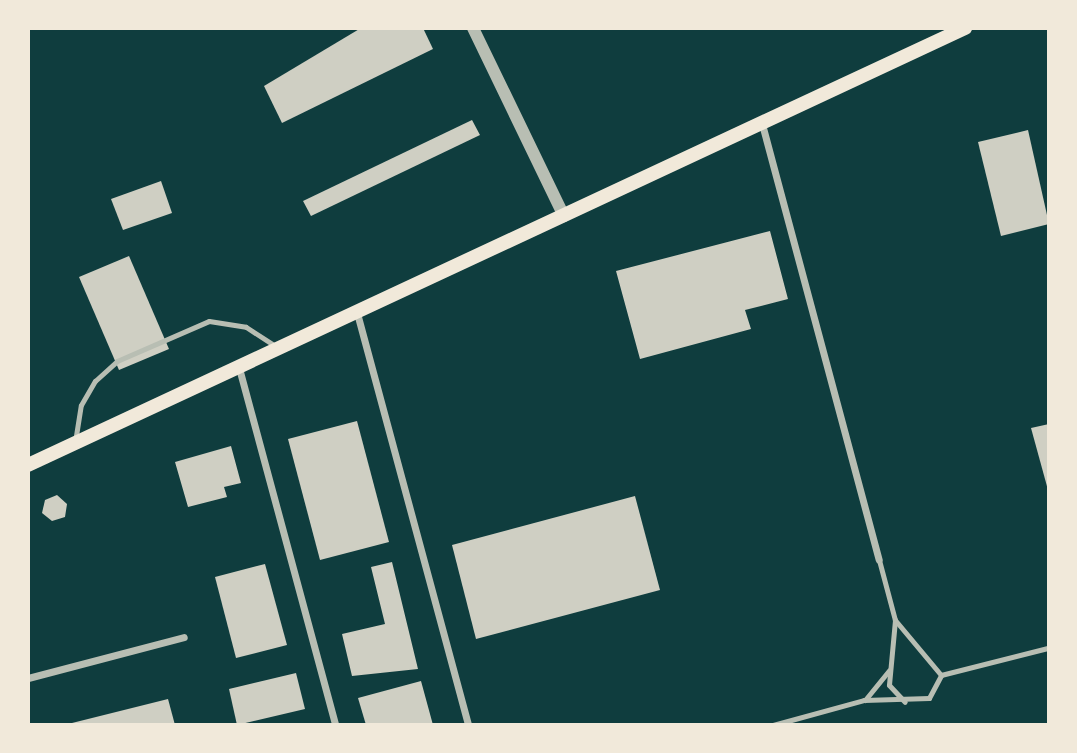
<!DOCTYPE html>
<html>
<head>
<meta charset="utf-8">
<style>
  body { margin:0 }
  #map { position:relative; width:1077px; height:753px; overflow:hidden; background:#0f3d3e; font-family:Roboto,sans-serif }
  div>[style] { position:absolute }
  .building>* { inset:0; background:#cfcfc3 }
  .service>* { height:5px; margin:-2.5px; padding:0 2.5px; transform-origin:2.5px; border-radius:2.5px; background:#b8beb3 }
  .minor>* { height:7px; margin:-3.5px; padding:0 3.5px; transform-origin:3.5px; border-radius:3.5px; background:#b8beb3 }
  .tertiary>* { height:12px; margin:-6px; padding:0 6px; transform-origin:6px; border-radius:6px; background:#b8beb3 }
  .secondary>* { height:14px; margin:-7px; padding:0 7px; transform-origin:7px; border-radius:7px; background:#f1e9da }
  span { translate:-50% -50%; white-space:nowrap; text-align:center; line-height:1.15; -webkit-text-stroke:7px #f1e9da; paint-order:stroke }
  .frame { position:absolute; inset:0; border:30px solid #f1e9da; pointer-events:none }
</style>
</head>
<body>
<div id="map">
  <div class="building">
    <div style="clip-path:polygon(361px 28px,423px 28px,433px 49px,282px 123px,264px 86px)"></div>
    <div style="clip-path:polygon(472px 120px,480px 135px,311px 216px,303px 201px)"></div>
    <div style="clip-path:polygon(1028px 130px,1049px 224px,1001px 236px,978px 142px)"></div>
    <div style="clip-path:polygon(161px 181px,172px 213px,123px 230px,111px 199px)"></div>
    <div style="clip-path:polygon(770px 231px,788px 299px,745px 310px,751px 329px,640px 359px,616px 271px)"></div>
    <div style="clip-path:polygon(129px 256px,169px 349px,119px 370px,79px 277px)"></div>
    <div style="clip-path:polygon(357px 421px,389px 542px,320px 560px,288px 439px)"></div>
    <div style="clip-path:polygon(1049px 424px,1049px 490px,1048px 490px,1031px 428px)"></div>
    <div style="clip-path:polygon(231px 446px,241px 483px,224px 487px,227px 497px,188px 507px,175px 462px)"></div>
    <div style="clip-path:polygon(57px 495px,67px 504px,65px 517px,52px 521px,42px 513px,45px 500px)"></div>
    <div style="clip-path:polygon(635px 496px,660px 590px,476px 639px,452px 545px)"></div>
    <div style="clip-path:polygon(392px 562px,418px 669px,352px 676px,342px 634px,385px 624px,371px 567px)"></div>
    <div style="clip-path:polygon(265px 564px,287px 645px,236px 658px,215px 577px)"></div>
    <div style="clip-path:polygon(296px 673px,305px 709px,237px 725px,229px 689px)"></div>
    <div style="clip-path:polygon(421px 681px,433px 725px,366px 725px,358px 698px)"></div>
    <div style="clip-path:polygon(168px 699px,175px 725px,68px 725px,68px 724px)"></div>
  </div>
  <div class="service">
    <div style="left:75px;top:442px;width:37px;rotate:-81deg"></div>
    <div style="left:81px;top:405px;width:28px;rotate:-60deg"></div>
    <div style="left:95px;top:381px;width:30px;rotate:-42deg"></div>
    <div style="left:117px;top:361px;width:100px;rotate:-23.5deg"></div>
    <div style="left:209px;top:321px;width:37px;rotate:9deg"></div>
    <div style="left:246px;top:327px;width:37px;rotate:33deg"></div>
    <div style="left:879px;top:560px;width:62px;rotate:75.1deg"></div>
    <div style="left:895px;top:620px;width:65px;rotate:95.3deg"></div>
    <div style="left:889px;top:685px;width:23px;rotate:47deg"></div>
    <div style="left:941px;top:675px;width:110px;rotate:-14.2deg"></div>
    <div style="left:865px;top:700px;width:38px;rotate:-51deg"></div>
    <div style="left:773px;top:725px;width:94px;rotate:-15.4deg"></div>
    <div style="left:864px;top:700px;width:65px;rotate:-1.8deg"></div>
    <div style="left:929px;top:698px;width:26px;rotate:-62deg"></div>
    <div style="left:941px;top:675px;width:72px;rotate:-129.9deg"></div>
  </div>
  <div class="minor">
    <div style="left:762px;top:124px;width:451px;rotate:75deg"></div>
    <div style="left:357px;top:313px;width:427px;rotate:74.9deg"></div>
    <div style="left:239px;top:368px;width:370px;rotate:74.9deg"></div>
    <div style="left:28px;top:678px;width:161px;rotate:-14.7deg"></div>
  </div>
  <div class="tertiary">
    <div style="left:473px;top:28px;width:209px;rotate:64.2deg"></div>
  </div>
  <div class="secondary">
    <div style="left:28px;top:465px;width:1034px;rotate:-25deg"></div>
  </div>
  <div class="frame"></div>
</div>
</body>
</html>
